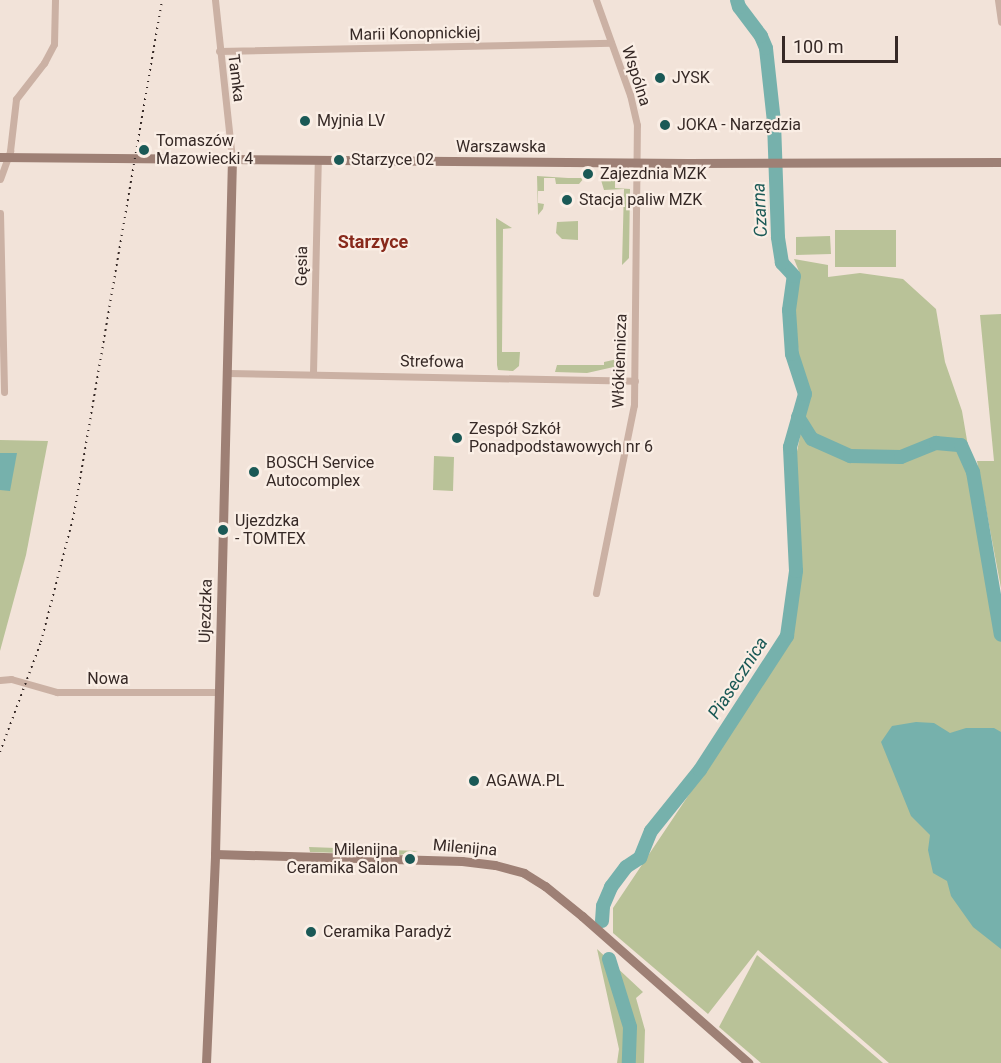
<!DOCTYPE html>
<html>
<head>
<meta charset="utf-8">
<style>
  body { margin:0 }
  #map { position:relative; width:1001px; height:1063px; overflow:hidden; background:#f2e3d9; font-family:Roboto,sans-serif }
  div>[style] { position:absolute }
  .green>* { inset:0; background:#b9c298 }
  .water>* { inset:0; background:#76b1ac }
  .river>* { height:14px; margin:-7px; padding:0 7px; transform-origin:7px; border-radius:7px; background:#76b1ac }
  .street>* { height:7px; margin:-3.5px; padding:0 3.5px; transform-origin:3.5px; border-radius:3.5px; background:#cbb1a4 }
  .secondary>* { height:9px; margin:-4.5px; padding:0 4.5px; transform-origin:4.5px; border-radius:4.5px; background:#9e8075 }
  .rail>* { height:2px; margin-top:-1px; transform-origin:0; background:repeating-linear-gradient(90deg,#362926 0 1.5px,transparent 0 6px) }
  .dots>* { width:16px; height:16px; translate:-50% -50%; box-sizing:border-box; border:3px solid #faeee5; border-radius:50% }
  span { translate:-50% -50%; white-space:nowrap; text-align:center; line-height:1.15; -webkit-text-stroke:4.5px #faeee5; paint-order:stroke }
  .street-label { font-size:16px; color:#362926 }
  .poi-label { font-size:16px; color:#362926 }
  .left { translate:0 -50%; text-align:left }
  .right { translate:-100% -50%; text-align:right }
  .water-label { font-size:18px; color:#1a5956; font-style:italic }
  .neighbourhood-label { font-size:18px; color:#88291b; font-weight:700 }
  .scale { position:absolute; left:782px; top:36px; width:116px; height:27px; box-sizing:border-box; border:3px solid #362926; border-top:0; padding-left:8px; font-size:18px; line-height:21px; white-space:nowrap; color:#362926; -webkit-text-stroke:4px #faeee5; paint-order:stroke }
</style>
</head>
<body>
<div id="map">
  <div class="green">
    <div style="clip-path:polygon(537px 176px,568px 178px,584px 178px,579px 184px,556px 184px,555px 178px,544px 178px,544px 191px,538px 191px,538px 203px,544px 204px,543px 209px,538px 215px)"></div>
    <div style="clip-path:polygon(601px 180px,615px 180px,615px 188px,630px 189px,629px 258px,622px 265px,624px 189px,604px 190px)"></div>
    <div style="clip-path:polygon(496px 218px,512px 228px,503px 229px,502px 352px,520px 352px,519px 366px,513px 371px,498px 370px,497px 365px)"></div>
    <div style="clip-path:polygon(578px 221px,578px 240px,562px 239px,556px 233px,557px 222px)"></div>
    <div style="clip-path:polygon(835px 230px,896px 230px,896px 267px,835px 267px)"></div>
    <div style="clip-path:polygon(830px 236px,831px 254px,796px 255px,796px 237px)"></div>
    <div style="clip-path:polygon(794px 259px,828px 265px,828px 277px,860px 273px,903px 279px,936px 309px,945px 362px,962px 411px,1001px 639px,1001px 1063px,889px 1063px,758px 950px,708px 1014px,613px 933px,613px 908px,757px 693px,788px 636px,797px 572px,794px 466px,810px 388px,801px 369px,793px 310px,800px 274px)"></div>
    <div style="clip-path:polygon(1001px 314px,1001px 588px,977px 461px,994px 461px,980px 315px)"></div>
    <div style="clip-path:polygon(627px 357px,627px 364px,587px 373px,555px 372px,557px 365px,604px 365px,604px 362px)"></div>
    <div style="clip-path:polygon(0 440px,48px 441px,26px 555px,0 651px)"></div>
    <div style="clip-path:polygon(434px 456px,454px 457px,453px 491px,433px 490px)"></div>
    <div style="clip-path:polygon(309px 847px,418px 851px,400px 855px,310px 852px)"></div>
    <div style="clip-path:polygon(597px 949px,643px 992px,636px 998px,645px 1030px,644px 1063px,617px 1063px,619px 1049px)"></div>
    <div style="clip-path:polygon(757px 955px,883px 1063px,761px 1063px,719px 1027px)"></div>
  </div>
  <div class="water">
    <div style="clip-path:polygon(0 453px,17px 453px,10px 491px,0 490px)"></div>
    <div style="clip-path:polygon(916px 722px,934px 723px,950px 733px,966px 728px,994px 728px,1001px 732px,1001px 949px,973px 927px,951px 896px,947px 881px,933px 873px,928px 850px,930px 835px,911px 816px,881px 742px,892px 726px)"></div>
  </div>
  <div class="river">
    <div style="left:798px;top:417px;width:26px;rotate:58deg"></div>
    <div style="left:812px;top:439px;width:42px;rotate:24.1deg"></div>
    <div style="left:850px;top:456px;width:51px;rotate:1.1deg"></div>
    <div style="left:901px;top:457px;width:38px;rotate:-22deg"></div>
    <div style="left:936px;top:443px;width:25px;rotate:5deg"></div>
    <div style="left:961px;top:445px;width:30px;rotate:66deg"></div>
    <div style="left:973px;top:472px;width:165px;rotate:80.3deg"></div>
    <div style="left:602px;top:921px;width:15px;rotate:-86deg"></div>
    <div style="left:603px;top:906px;width:21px;rotate:-67deg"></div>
    <div style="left:611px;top:887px;width:25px;rotate:-53deg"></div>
    <div style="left:626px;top:867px;width:17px;rotate:-33deg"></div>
    <div style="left:640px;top:858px;width:29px;rotate:-68deg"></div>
    <div style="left:651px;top:831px;width:78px;rotate:-51.2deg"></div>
    <div style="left:700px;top:770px;width:160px;rotate:-57deg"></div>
    <div style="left:787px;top:636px;width:66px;rotate:-82.1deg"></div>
    <div style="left:796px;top:571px;width:124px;rotate:-92.8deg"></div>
    <div style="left:790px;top:447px;width:55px;rotate:-74.2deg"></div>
    <div style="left:805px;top:394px;width:42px;rotate:-108deg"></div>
    <div style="left:792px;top:354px;width:44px;rotate:-93.9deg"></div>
    <div style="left:789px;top:310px;width:34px;rotate:-82deg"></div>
    <div style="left:794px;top:276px;width:18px;rotate:-133deg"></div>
    <div style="left:782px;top:263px;width:26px;rotate:-99deg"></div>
    <div style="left:778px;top:237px;width:115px;rotate:-92deg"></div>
    <div style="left:774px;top:122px;width:74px;rotate:-96.2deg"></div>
    <div style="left:766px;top:48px;width:13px;rotate:-113deg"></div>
    <div style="left:761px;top:36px;width:36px;rotate:-127deg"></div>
    <div style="left:739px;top:7px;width:7px;rotate:-106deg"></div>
    <div style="left:609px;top:959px;width:71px;rotate:72.8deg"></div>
    <div style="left:630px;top:1027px;width:36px;rotate:92deg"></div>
  </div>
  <div class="street">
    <div style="left:215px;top:0;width:161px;rotate:83.9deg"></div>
    <div style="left:998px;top:0;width:22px;rotate:82deg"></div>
    <div style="left:219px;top:51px;width:392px;rotate:-1.2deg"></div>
    <div style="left:0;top:179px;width:30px;rotate:-70deg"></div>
    <div style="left:10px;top:151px;width:52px;rotate:-83.4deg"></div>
    <div style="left:16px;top:99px;width:46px;rotate:-52.1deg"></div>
    <div style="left:44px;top:63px;width:21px;rotate:-62deg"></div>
    <div style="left:54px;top:44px;width:44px;rotate:-88.7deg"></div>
    <div style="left:0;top:213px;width:179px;rotate:88.7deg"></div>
    <div style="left:228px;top:373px;width:407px;rotate:1.1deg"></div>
    <div style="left:313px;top:373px;width:214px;rotate:-88.7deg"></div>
    <div style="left:596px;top:593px;width:192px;rotate:-78.6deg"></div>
    <div style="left:634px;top:405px;width:280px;rotate:-89.4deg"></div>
    <div style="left:637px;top:125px;width:31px;rotate:-103deg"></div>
    <div style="left:630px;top:95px;width:101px;rotate:-109.7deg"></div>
    <div style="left:0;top:680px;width:11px;rotate:-5deg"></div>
    <div style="left:11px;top:679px;width:48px;rotate:15.8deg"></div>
    <div style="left:57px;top:692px;width:162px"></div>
  </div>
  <div class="secondary">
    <div style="left:0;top:157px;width:687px;rotate:0.5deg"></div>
    <div style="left:687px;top:163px;width:314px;rotate:-0.2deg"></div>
    <div style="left:215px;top:854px;width:247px;rotate:1.6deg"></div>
    <div style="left:462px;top:861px;width:33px;rotate:7deg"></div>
    <div style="left:495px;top:865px;width:30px;rotate:15deg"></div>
    <div style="left:524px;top:873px;width:25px;rotate:32deg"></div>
    <div style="left:545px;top:886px;width:48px;rotate:39deg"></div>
    <div style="left:582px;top:916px;width:222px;rotate:41.4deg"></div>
    <div style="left:206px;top:1063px;width:209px;rotate:-87.5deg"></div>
    <div style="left:215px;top:854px;width:694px;rotate:-88.6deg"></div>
  </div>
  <div class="rail">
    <div style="left:0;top:752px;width:117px;rotate:-69.6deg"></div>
    <div style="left:41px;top:642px;width:132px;rotate:-75.5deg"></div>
    <div style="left:74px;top:514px;width:521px;rotate:-80.28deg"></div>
  </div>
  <div class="dots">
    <div style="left:660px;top:78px;background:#1a5956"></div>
    <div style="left:305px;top:121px;background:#1a5956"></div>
    <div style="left:665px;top:125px;background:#1a5956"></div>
    <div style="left:144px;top:150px;background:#1a5956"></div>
    <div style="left:339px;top:160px;background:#1a5956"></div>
    <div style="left:588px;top:174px;background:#1a5956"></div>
    <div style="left:567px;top:200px;background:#1a5956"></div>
    <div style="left:457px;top:438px;background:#1a5956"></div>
    <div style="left:254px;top:472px;background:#1a5956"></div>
    <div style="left:223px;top:530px;background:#1a5956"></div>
    <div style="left:474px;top:781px;background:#1a5956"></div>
    <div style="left:410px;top:859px;background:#1a5956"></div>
    <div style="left:311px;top:932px;background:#1a5956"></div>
  </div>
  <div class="street-label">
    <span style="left:415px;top:34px;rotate:-1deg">Marii Konopnickiej</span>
    <span style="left:636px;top:76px;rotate:72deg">Wspólna</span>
    <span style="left:236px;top:78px;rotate:83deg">Tamka</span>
    <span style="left:501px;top:147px">Warszawska</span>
    <span style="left:302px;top:266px;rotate:-89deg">Gęsia</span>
    <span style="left:620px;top:361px;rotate:-88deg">Włókiennicza</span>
    <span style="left:432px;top:362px;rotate:1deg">Strefowa</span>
    <span style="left:206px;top:611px;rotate:-88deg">Ujezdzka</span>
    <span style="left:108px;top:679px">Nowa</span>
    <span style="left:465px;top:848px;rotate:5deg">Milenijna</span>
  </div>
  <div class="poi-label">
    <span class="left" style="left:672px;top:78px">JYSK</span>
    <span class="left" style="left:317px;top:121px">Myjnia LV</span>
    <span class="left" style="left:677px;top:125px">JOKA - Narzędzia</span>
    <span class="left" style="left:156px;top:150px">Tomaszów<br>Mazowiecki 4</span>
    <span class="left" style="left:351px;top:160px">Starzyce 02</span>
    <span class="left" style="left:600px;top:174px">Zajezdnia MZK</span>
    <span class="left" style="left:579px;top:200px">Stacja paliw MZK</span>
    <span class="left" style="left:469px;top:438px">Zespół Szkół<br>Ponadpodstawowych nr 6</span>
    <span class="left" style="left:266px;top:472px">BOSCH Service<br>Autocomplex</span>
    <span class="left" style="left:235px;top:530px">Ujezdzka<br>- TOMTEX</span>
    <span class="left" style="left:486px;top:781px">AGAWA.PL</span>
    <span class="right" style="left:398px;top:859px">Milenijna<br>Ceramika Salon</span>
    <span class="left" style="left:323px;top:932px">Ceramika Paradyż</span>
  </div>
  <div class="water-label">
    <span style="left:760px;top:210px;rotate:-93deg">Czarna</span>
    <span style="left:738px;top:678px;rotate:-57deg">Piasecznica</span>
  </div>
  <div class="neighbourhood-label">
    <span style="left:373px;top:242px">Starzyce</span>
  </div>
  <div class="scale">100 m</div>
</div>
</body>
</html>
